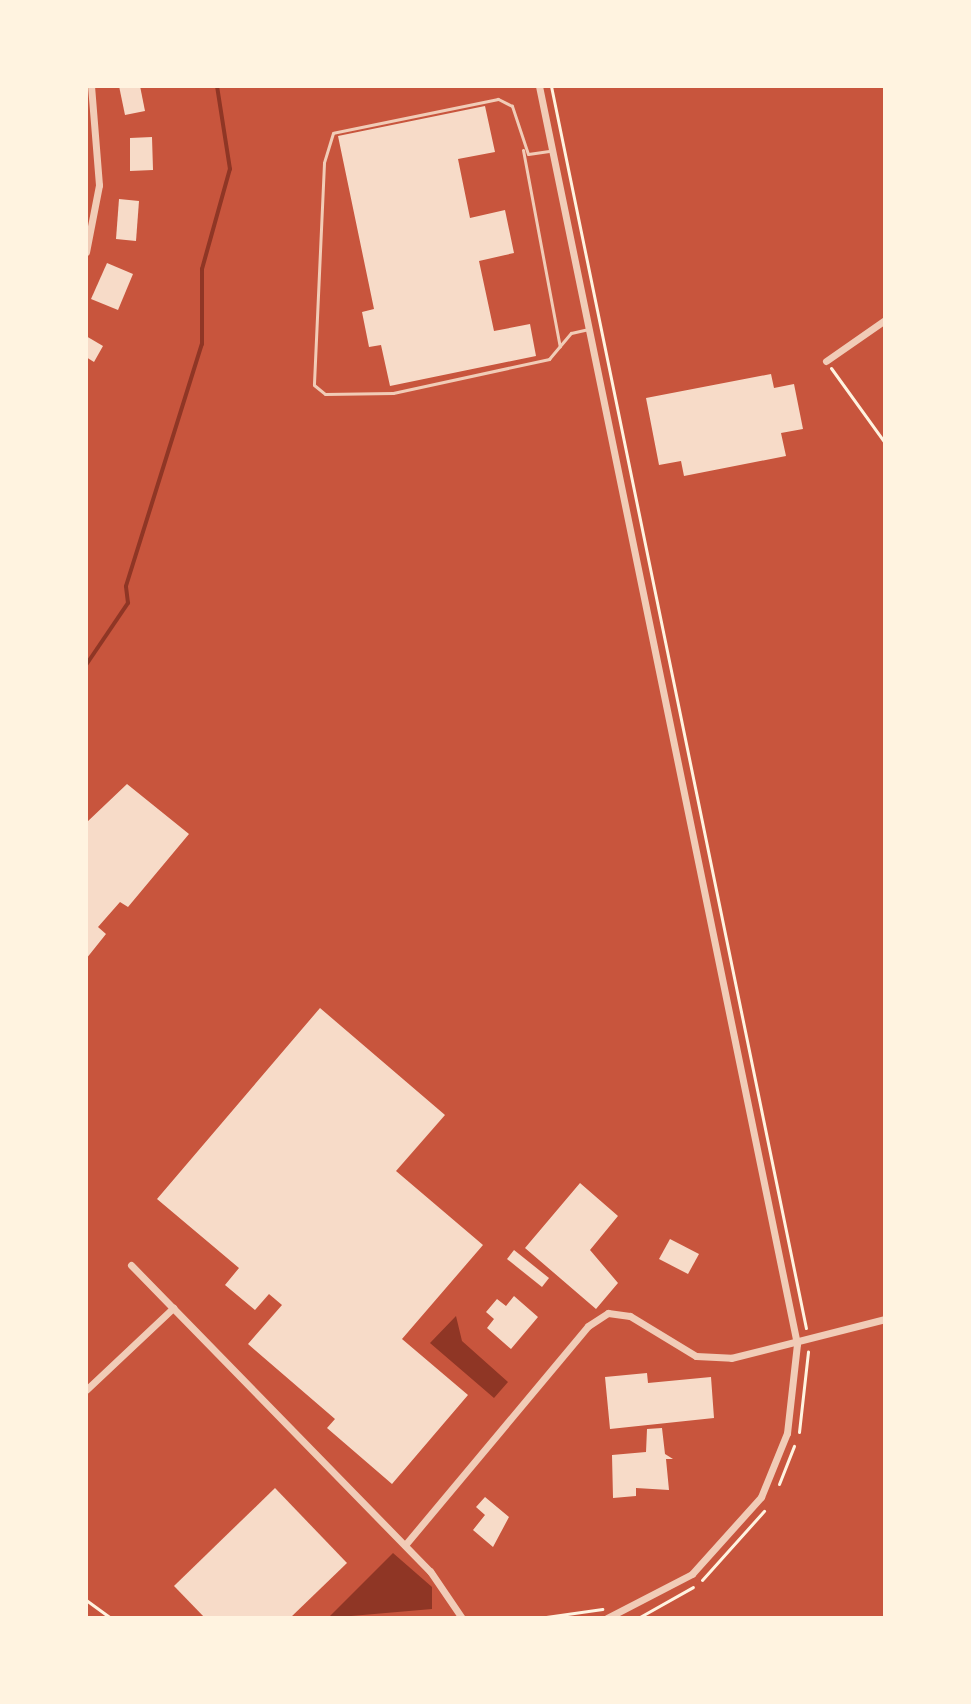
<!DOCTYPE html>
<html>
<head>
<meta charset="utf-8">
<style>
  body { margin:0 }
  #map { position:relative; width:971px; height:1704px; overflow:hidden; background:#c8553d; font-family:Jost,sans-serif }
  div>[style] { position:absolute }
  .water>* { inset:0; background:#8f3625 }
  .stream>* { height:4px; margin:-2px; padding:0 2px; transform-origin:2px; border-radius:2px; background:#8f3625 }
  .building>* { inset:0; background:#f7dbc8 }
  .path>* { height:3px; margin:-1.5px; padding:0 1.5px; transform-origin:1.5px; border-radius:1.5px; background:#fff3e0 }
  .service>* { height:3px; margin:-1.5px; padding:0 1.5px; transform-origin:1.5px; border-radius:1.5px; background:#f1ccb7 }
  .minor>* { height:7px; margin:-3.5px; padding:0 3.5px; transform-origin:3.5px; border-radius:3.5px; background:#f1ccb7 }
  span { translate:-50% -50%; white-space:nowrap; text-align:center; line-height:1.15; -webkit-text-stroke:7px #fff3e0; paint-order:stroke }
  .frame { position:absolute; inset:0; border:88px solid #fff3e0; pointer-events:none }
</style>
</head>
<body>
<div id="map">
  <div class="water">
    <div style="clip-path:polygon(456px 1316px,462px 1341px,508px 1382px,494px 1398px,430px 1343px)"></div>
    <div style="clip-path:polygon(393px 1553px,432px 1587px,432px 1609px,328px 1618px)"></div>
  </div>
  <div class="stream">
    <div style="left:86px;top:665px;width:75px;rotate:-55.9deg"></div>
    <div style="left:128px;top:603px;width:17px;rotate:-97deg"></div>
    <div style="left:126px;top:586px;width:254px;rotate:-72.6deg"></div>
    <div style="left:202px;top:344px;width:75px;rotate:-90deg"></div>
    <div style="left:202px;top:269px;width:104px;rotate:-74.4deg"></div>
    <div style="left:230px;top:169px;width:84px;rotate:-98.9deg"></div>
  </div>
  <div class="building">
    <div style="clip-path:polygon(119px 86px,140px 86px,145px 111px,125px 115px)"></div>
    <div style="clip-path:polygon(485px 106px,495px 152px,458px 159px,470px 218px,505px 210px,514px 253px,479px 261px,494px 331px,530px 324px,536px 356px,390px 386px,381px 345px,369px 347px,362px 312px,374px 309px,338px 136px)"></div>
    <div style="clip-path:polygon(152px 137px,153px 170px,130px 171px,130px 138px)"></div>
    <div style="clip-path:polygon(119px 199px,139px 201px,136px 241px,116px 239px)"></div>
    <div style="clip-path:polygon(107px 263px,133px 274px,118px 310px,91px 299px)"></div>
    <div style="clip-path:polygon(86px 336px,103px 346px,94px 362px,86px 357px)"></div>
    <div style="clip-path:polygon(771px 374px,774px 388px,794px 384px,803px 429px,781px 433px,786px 456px,684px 476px,681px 461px,659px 465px,646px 398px)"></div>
    <div style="clip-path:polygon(127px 784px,189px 834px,128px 907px,120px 902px,98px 927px,106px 934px,86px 959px,86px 823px)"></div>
    <div style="clip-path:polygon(320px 1008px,445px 1115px,396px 1171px,483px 1245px,402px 1339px,468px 1395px,392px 1484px,327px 1428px,335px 1419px,248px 1344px,282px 1305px,269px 1294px,255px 1310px,225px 1285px,239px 1268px,157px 1199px)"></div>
    <div style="clip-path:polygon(580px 1183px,618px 1216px,590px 1250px,618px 1283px,596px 1309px,525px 1248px)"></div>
    <div style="clip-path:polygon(670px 1239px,699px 1254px,688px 1274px,659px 1259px)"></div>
    <div style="clip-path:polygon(514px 1250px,549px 1278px,542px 1287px,507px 1259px)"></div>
    <div style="clip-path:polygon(514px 1296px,538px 1317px,511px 1349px,487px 1328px,494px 1319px,486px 1312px,497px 1299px,506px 1306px)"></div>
    <div style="clip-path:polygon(647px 1373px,648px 1383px,711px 1377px,714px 1418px,610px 1429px,605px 1377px)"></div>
    <div style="clip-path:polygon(662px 1428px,665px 1454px,673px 1459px,666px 1459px,669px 1490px,636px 1488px,636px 1496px,613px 1498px,612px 1455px,646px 1452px,647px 1429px)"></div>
    <div style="clip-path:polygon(275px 1488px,347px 1563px,290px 1618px,205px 1618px,174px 1586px)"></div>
    <div style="clip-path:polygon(485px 1497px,509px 1517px,493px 1547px,473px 1530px,485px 1515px,476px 1507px)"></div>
  </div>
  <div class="path">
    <div style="left:551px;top:86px;width:1268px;rotate:78.4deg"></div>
    <div style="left:831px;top:368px;width:92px;rotate:54.2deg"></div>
    <div style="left:799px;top:1432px;width:81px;rotate:-83.6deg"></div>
    <div style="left:779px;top:1484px;width:41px;rotate:-68.5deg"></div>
    <div style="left:702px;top:1580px;width:93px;rotate:-48.1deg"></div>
    <div style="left:86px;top:1600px;width:31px;rotate:36deg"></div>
    <div style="left:539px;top:1618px;width:64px;rotate:-8.1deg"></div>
    <div style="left:638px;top:1618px;width:63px;rotate:-29.4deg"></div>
  </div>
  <div class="service">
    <div style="left:523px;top:150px;width:200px;rotate:79.4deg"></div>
    <div style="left:549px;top:151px;width:21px;rotate:172deg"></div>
    <div style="left:528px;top:154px;width:51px;rotate:-108.4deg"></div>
    <div style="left:512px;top:106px;width:16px;rotate:-153deg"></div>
    <div style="left:498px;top:99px;width:168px;rotate:168.4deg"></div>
    <div style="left:333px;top:133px;width:31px;rotate:107deg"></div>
    <div style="left:324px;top:163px;width:222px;rotate:92.6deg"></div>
    <div style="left:314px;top:385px;width:14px;rotate:39deg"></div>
    <div style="left:325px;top:394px;width:68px;rotate:-0.8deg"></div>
    <div style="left:393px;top:393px;width:160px;rotate:-12.3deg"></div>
    <div style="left:549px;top:359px;width:34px;rotate:-50deg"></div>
    <div style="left:571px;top:333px;width:17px;rotate:-13deg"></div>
  </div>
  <div class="minor">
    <div style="left:539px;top:86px;width:1284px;rotate:78.41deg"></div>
    <div style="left:797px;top:1344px;width:90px;rotate:96.4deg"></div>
    <div style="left:787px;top:1433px;width:69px;rotate:112.1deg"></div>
    <div style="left:761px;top:1497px;width:103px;rotate:131.9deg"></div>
    <div style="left:692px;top:1574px;width:96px;rotate:152.6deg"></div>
    <div style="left:86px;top:252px;width:68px;rotate:-79deg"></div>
    <div style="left:99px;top:185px;width:99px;rotate:-94.6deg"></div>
    <div style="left:826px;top:361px;width:72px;rotate:-34.8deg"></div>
    <div style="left:131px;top:1265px;width:60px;rotate:45.7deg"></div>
    <div style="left:86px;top:1390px;width:120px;rotate:-43.3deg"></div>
    <div style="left:173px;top:1308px;width:368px;rotate:45.7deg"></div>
    <div style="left:430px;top:1571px;width:57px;rotate:55.8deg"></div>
    <div style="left:405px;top:1545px;width:285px;rotate:-50.1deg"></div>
    <div style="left:588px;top:1326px;width:24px;rotate:-33deg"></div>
    <div style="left:608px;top:1313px;width:22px;rotate:8deg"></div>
    <div style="left:630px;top:1316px;width:77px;rotate:31.2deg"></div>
    <div style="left:696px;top:1356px;width:35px;rotate:3deg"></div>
    <div style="left:731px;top:1358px;width:159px;rotate:-14.2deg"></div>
  </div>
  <div class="frame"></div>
</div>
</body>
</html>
